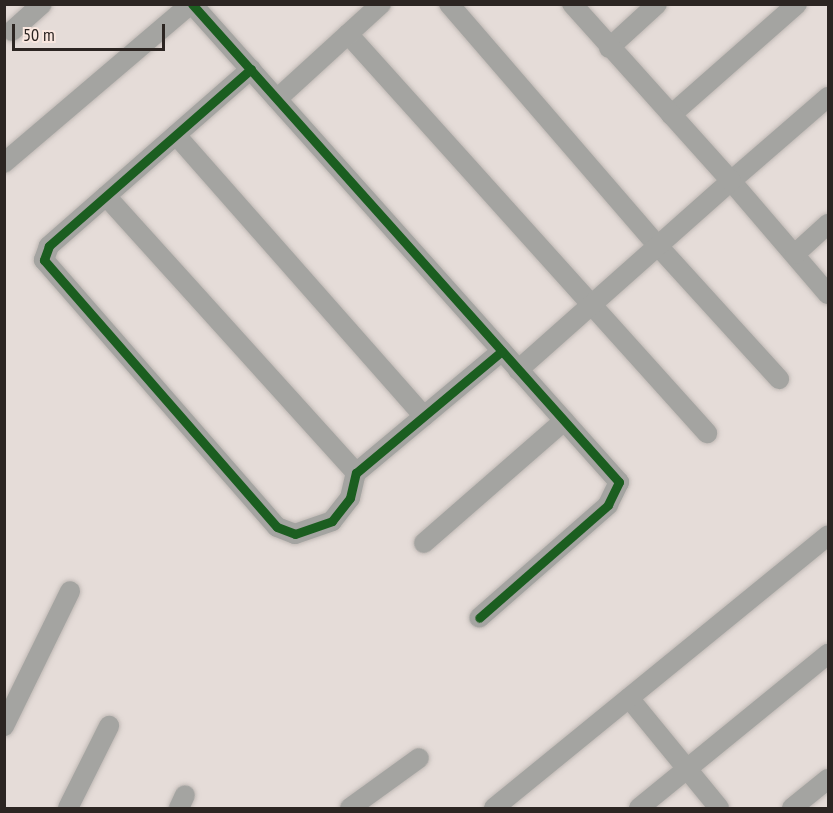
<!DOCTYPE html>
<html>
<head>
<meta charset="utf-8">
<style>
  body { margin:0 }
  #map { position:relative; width:833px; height:813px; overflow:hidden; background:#e5dcd8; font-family:"PT Sans Narrow",sans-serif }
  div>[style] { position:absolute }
  .roads { filter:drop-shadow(0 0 2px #bfb8b4) drop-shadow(0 0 2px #bfb8b4) }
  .minor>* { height:20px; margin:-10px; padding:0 10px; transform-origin:10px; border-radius:10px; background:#a4a4a1 }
  .cycleway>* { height:9px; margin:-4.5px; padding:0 4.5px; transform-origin:4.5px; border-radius:4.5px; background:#1b5e20 }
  span { translate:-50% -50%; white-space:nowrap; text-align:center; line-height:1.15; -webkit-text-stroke:6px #f9e7df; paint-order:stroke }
  .frame { position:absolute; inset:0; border:6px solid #2c2522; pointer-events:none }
  .scale { position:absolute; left:12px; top:24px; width:153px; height:27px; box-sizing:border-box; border:3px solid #2c2522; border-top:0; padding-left:8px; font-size:18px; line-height:21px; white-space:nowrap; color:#2c2522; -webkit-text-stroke:4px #f9e7df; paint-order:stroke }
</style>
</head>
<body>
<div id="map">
  <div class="roads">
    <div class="minor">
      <div style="left:192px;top:4px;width:641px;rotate:48.23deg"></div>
      <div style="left:619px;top:482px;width:25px;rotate:116deg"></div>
      <div style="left:608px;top:505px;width:171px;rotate:138.8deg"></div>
      <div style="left:449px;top:4px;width:320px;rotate:49.2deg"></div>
      <div style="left:658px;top:246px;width:180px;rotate:47.7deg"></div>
      <div style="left:12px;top:31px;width:40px;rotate:-42deg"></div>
      <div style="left:348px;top:34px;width:537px;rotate:48.02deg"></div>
      <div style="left:609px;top:48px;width:65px;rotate:-42.5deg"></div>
      <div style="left:251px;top:69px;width:269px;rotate:138.8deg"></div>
      <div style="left:49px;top:246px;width:15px;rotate:110deg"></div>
      <div style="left:44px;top:260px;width:354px;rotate:48.9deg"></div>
      <div style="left:277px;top:527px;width:19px;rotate:21deg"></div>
      <div style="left:295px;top:534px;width:39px;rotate:-19deg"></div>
      <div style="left:332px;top:521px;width:29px;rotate:-52deg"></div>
      <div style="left:350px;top:498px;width:26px;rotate:-77deg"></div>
      <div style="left:356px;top:473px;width:190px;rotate:-39.9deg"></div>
      <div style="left:828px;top:97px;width:128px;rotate:139.1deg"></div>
      <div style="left:731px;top:181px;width:149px;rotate:49.4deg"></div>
      <div style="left:277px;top:99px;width:141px;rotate:-42.4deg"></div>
      <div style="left:671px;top:115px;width:168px;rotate:-41.4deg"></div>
      <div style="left:176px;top:135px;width:375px;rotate:48.6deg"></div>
      <div style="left:4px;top:163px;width:245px;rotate:-40.4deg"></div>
      <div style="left:106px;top:196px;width:373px;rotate:47.9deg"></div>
      <div style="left:795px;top:254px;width:45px;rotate:-42.3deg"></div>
      <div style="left:518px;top:370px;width:285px;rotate:-41.6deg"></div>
      <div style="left:731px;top:181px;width:238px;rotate:-131.9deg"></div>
      <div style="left:424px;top:543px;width:186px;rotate:-41.1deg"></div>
      <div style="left:629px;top:698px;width:142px;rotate:50.7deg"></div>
      <div style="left:4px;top:726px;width:150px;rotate:-63.9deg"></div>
      <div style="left:68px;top:808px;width:92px;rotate:-63.4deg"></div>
      <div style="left:179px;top:808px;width:14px;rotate:-65deg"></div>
      <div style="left:350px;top:808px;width:85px;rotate:-35.9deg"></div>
      <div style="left:494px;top:808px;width:431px;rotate:-39.2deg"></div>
      <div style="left:639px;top:808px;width:244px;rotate:-39.2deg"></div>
      <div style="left:792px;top:808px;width:46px;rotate:-38.9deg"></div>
    </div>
  </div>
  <div class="cycleway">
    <div style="left:192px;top:4px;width:641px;rotate:48.23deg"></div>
    <div style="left:619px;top:482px;width:25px;rotate:116deg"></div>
    <div style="left:608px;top:505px;width:171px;rotate:138.8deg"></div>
    <div style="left:251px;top:69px;width:269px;rotate:138.8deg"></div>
    <div style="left:49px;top:246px;width:15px;rotate:110deg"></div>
    <div style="left:44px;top:260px;width:354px;rotate:48.9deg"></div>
    <div style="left:277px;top:527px;width:19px;rotate:21deg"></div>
    <div style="left:295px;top:534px;width:39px;rotate:-19deg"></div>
    <div style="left:332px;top:521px;width:29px;rotate:-52deg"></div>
    <div style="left:350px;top:498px;width:26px;rotate:-77deg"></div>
    <div style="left:356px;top:473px;width:190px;rotate:-39.9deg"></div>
  </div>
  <div class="frame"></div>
  <div class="scale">50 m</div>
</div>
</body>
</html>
